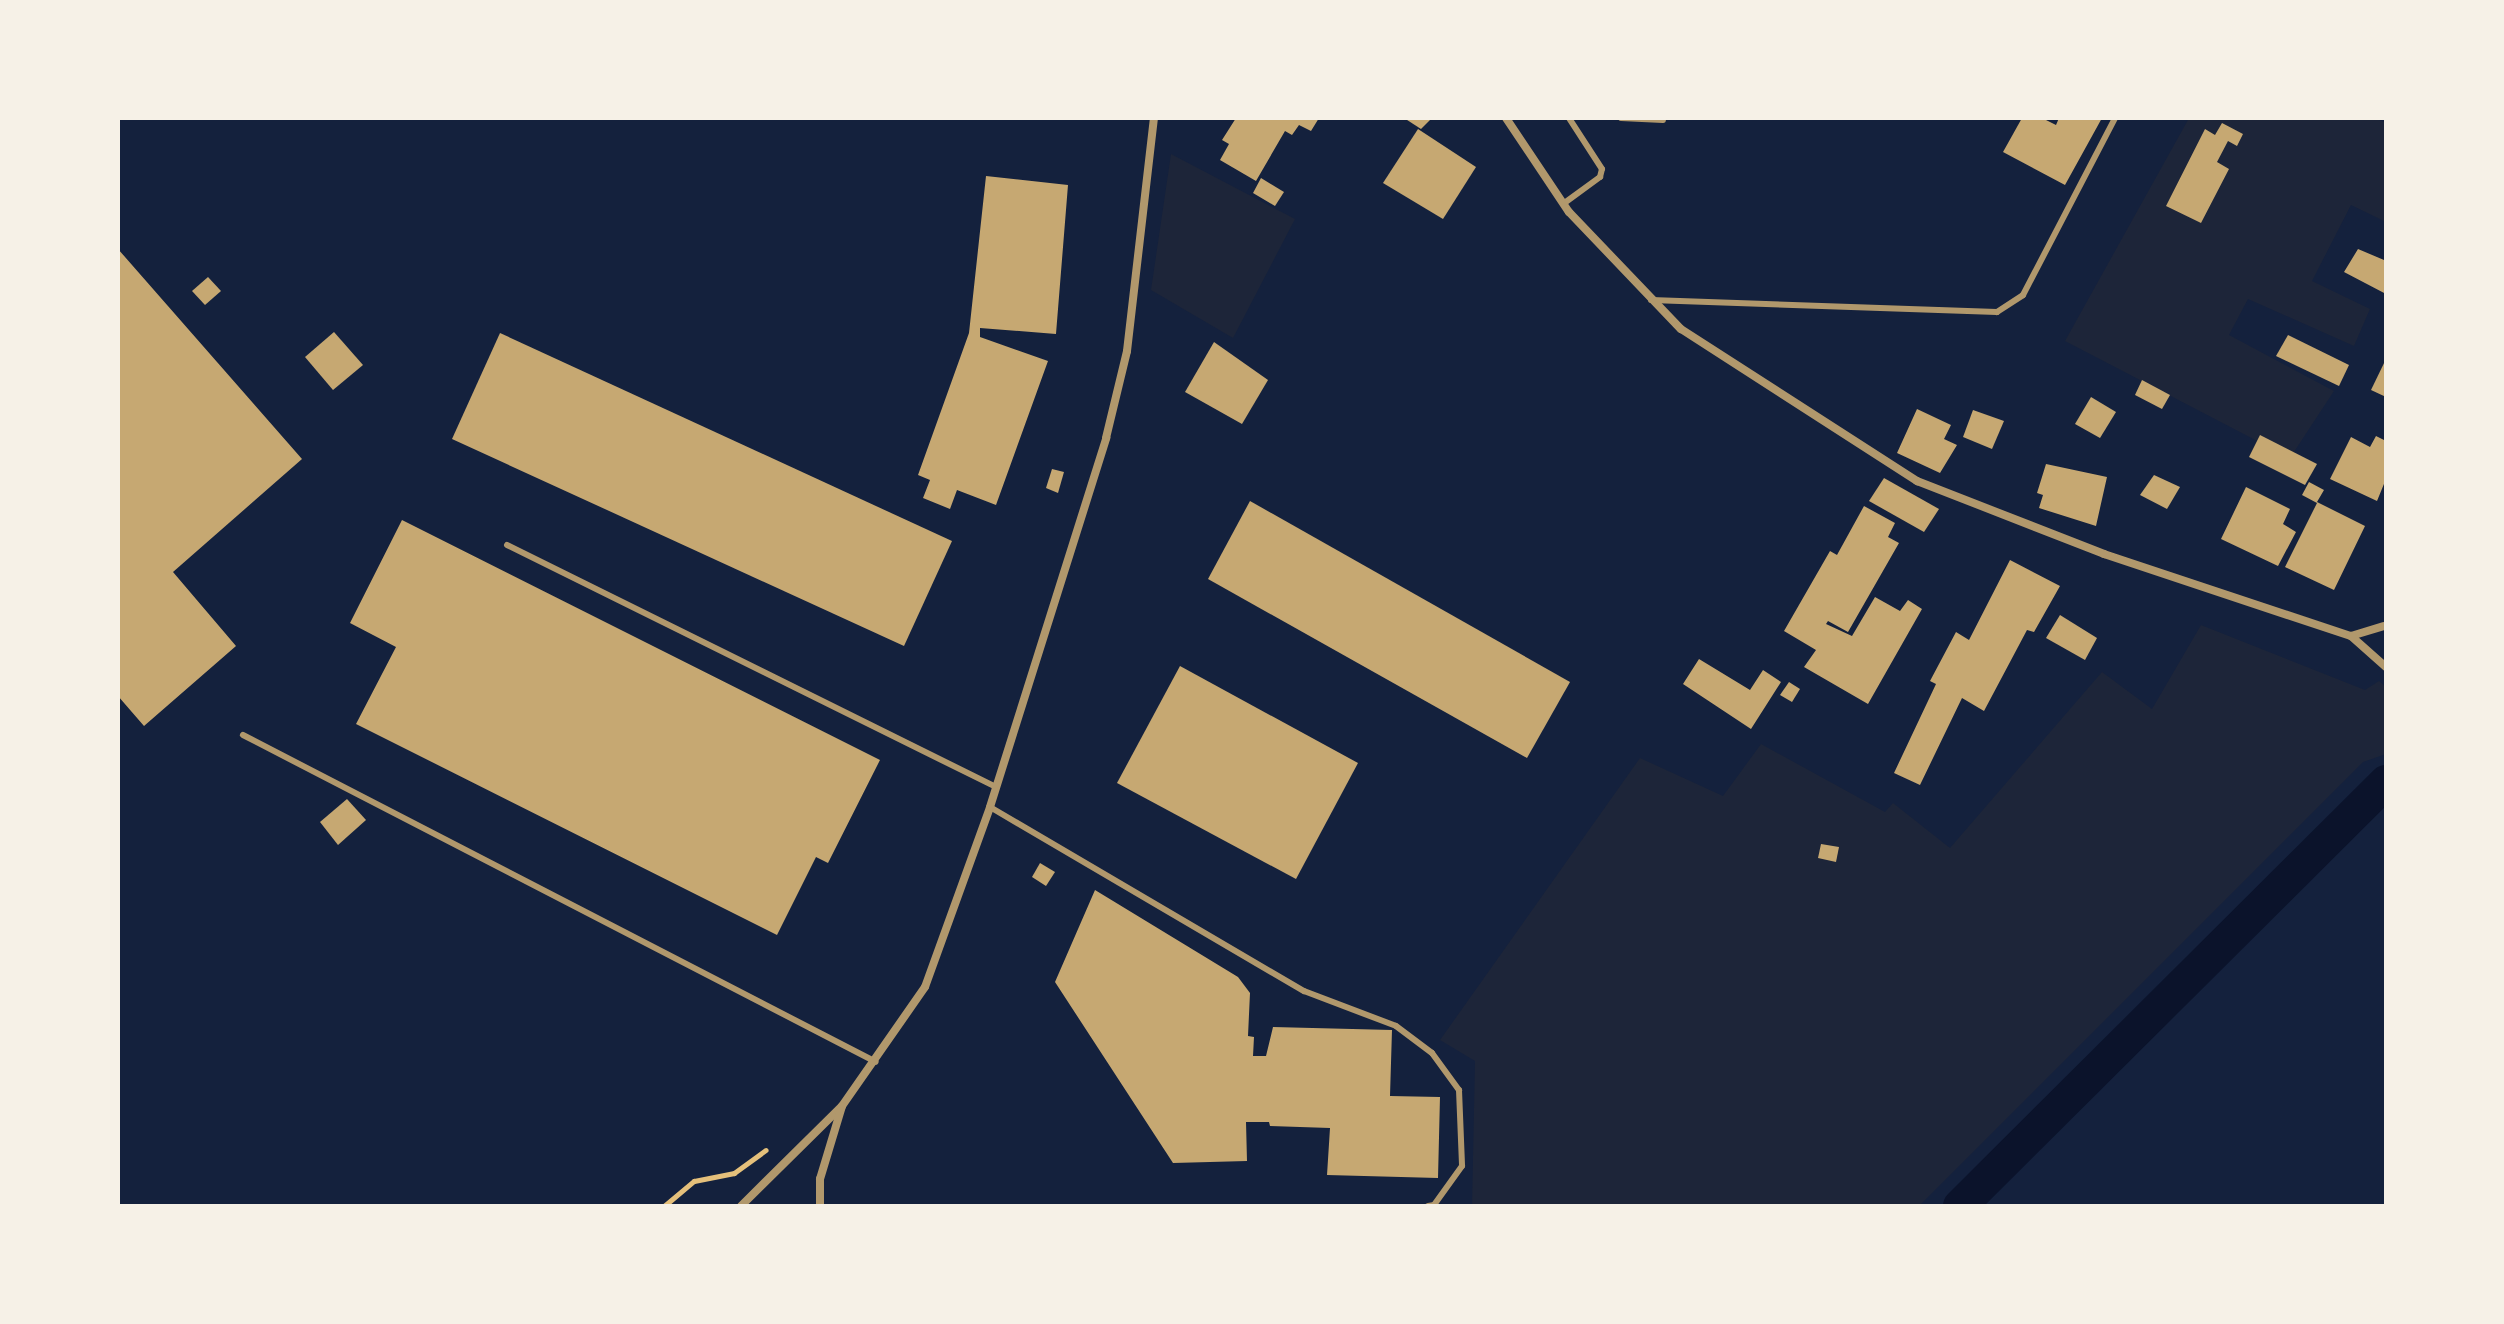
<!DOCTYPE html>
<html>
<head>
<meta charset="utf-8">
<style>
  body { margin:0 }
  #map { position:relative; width:2504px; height:1324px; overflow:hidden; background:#14213d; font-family:"Varela Round",sans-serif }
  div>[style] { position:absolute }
  .green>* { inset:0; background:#1d2539 }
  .canal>* { height:34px; margin:-17px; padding:0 17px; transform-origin:17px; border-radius:17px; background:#0b132b }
  .building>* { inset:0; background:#c6a872 }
  .path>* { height:5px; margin:-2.5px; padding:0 2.5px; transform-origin:2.5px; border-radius:2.5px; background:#e5c07b }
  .service>* { height:6px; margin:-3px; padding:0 3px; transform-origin:3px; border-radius:3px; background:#b1986c }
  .minor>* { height:8px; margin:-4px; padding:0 4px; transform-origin:4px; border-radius:4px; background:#b1986c }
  span { translate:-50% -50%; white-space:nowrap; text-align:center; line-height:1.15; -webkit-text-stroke:7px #f6f1e7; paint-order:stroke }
  .frame { position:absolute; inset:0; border:120px solid #f6f1e7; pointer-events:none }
</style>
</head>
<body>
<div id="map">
  <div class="green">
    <div style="clip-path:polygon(2189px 118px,2375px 118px,2386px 123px,2386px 222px,2351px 205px,2312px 281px,2370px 309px,2354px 346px,2248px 299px,2229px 335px,2334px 391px,2290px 458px,2065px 341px)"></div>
    <div style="clip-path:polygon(1171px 154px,1295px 219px,1233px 338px,1151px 290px)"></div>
    <div style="clip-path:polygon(2201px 625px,2365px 690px,2379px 681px,2386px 687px,2386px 754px,2363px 762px,1919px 1206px,1472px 1206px,1475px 1061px,1440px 1040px,1640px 758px,1723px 796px,1761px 744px,1885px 812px,1893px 803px,1950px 848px,2102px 672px,2152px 709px)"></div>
  </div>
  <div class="canal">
    <div style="left:1960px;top:1206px;width:601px;rotate:-44.87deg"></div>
  </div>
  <div class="building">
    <div style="clip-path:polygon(1236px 118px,1319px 118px,1311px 131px,1299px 125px,1292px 135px,1285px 131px,1256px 181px,1220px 160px,1229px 144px,1222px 140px)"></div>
    <div style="clip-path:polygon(1404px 118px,1432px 118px,1421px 129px)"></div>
    <div style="clip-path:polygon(2022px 118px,2042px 118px,2056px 125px,2059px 118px,2102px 118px,2065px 185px,2003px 152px)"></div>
    <div style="clip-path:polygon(2222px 123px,2243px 134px,2237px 146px,2228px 141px,2217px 162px,2229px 169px,2201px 223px,2166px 206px,2205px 129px,2215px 135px)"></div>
    <div style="clip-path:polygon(1418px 129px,1476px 167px,1443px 219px,1383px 183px)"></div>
    <div style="clip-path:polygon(986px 176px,1068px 185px,1056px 334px,980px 328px,980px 337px,1048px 361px,996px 505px,957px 490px,950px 509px,923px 498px,930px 480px,918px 475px,969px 333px)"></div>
    <div style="clip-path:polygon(1261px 178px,1284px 192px,1275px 206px,1253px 193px)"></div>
    <div style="clip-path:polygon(118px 249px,302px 459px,173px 572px,236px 646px,144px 726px,118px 696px)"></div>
    <div style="clip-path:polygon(2358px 249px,2384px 260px,2386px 255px,2386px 294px,2344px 272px)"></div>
    <div style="clip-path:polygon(208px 277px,221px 291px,205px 305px,192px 291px)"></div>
    <div style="clip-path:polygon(334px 332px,363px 365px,333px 390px,305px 357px)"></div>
    <div style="clip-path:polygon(500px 333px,952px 541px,904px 646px,452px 439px)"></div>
    <div style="clip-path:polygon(2288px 335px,2349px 365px,2339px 386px,2276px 356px)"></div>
    <div style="clip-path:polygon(1214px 342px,1268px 380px,1242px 424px,1185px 392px)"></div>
    <div style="clip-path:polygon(2386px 359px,2386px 397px,2371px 390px)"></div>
    <div style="clip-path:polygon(2142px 380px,2170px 395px,2162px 409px,2135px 395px)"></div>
    <div style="clip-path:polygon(2091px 397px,2116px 412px,2100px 438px,2075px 424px)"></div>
    <div style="clip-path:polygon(1917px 409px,1951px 425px,1944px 439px,1957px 445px,1940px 473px,1897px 453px)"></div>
    <div style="clip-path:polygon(1973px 410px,2004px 421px,1992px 449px,1963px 437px)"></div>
    <div style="clip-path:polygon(2260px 435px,2317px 464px,2305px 485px,2249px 457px)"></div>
    <div style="clip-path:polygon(2376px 436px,2386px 441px,2386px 479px,2377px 501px,2330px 479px,2351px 437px,2370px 447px)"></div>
    <div style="clip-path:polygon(2046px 464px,2107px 477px,2096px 526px,2039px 508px,2043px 495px,2037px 493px)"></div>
    <div style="clip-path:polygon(1052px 469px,1064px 472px,1058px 493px,1046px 488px)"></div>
    <div style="clip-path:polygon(2154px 475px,2180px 487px,2167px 509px,2140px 495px)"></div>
    <div style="clip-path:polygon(1884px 478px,1939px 509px,1924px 532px,1869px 501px)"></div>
    <div style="clip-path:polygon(2309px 482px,2324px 490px,2317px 502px,2365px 526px,2334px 590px,2285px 567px,2317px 503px,2302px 495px)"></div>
    <div style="clip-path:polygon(2246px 487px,2290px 509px,2283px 524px,2296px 532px,2278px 566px,2221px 539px)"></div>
    <div style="clip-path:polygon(1250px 501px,1570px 682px,1527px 758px,1208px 579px)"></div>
    <div style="clip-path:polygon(1864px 506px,1895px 523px,1888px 537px,1899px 543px,1848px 632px,1828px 621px,1826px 624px,1852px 636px,1875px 597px,1900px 611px,1908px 600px,1922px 609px,1868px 704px,1804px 667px,1816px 650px,1784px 631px,1830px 551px,1837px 555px)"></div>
    <div style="clip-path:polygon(402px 520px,880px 760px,828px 863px,816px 857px,777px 935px,356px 724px,396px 647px,350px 623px)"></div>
    <div style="clip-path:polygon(2010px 560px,2060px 586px,2034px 632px,2027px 630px,1984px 711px,1962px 698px,1920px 785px,1894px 773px,1936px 684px,1930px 681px,1956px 632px,1969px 640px)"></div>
    <div style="clip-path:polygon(2060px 615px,2097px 638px,2085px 660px,2046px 638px)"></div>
    <div style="clip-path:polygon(1699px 659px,1750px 690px,1763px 670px,1781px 682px,1751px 729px,1683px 684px)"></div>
    <div style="clip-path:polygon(1180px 666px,1358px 763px,1296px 879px,1117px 783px)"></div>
    <div style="clip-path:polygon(1789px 682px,1800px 689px,1792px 702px,1780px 695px)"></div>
    <div style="clip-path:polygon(347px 799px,366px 820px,338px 845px,320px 822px)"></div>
    <div style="clip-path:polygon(1821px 844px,1839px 847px,1836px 862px,1818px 858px)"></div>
    <div style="clip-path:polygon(1040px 863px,1055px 872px,1046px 886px,1032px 877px)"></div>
    <div style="clip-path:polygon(1095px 890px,1238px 977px,1250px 993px,1248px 1036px,1254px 1037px,1253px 1056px,1266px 1056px,1273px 1027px,1392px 1030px,1390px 1096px,1440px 1097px,1438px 1178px,1327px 1175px,1330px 1128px,1270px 1126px,1269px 1122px,1246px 1122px,1247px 1161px,1173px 1163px,1055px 982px)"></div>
  </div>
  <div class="path">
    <div style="left:664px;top:1206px;width:39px;rotate:-40deg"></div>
    <div style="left:694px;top:1181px;width:41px;rotate:-11.3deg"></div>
    <div style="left:734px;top:1173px;width:39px;rotate:-36deg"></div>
  </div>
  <div class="service">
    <div style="left:1621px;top:118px;width:42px;rotate:2.7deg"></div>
    <div style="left:1563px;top:204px;width:46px;rotate:-36.1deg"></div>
    <div style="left:1600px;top:177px;width:8px;rotate:-76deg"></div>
    <div style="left:1602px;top:169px;width:61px;rotate:-122.9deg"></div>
    <div style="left:1651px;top:300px;width:346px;rotate:2deg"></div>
    <div style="left:1997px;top:312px;width:31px;rotate:-33deg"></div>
    <div style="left:2023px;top:295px;width:199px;rotate:-62.5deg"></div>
    <div style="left:507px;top:545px;width:546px;rotate:26.33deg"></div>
    <div style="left:243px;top:735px;width:712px;rotate:27.32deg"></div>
    <div style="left:990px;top:807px;width:364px;rotate:30.4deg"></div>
    <div style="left:1304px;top:991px;width:98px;rotate:20.8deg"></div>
    <div style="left:1396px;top:1026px;width:45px;rotate:36.9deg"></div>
    <div style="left:1432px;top:1053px;width:46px;rotate:53.9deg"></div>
    <div style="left:1459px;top:1090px;width:76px;rotate:87.7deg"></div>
    <div style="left:1462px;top:1166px;width:48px;rotate:125.7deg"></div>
    <div style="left:1434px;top:1205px;width:6px;rotate:171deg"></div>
  </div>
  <div class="minor">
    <div style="left:1506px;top:118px;width:113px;rotate:56.2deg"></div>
    <div style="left:1569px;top:212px;width:162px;rotate:46.3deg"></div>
    <div style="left:1681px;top:329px;width:281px;rotate:32.8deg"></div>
    <div style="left:1917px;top:481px;width:201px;rotate:21.3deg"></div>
    <div style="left:2104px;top:554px;width:260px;rotate:18.4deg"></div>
    <div style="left:2351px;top:636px;width:34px;rotate:-17deg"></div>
    <div style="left:2351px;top:636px;width:47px;rotate:41.5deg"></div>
    <div style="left:741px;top:1206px;width:142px;rotate:-44.7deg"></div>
    <div style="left:842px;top:1106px;width:145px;rotate:-55.1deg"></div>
    <div style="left:925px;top:987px;width:191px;rotate:-70.1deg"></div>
    <div style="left:990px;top:807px;width:387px;rotate:-72.5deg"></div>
    <div style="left:1106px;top:438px;width:89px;rotate:-76.4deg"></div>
    <div style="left:1127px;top:351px;width:235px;rotate:-83.4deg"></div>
    <div style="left:820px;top:1206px;width:27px;rotate:-90deg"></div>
    <div style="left:820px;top:1179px;width:76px;rotate:-73.2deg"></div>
  </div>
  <div class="frame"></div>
</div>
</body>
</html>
